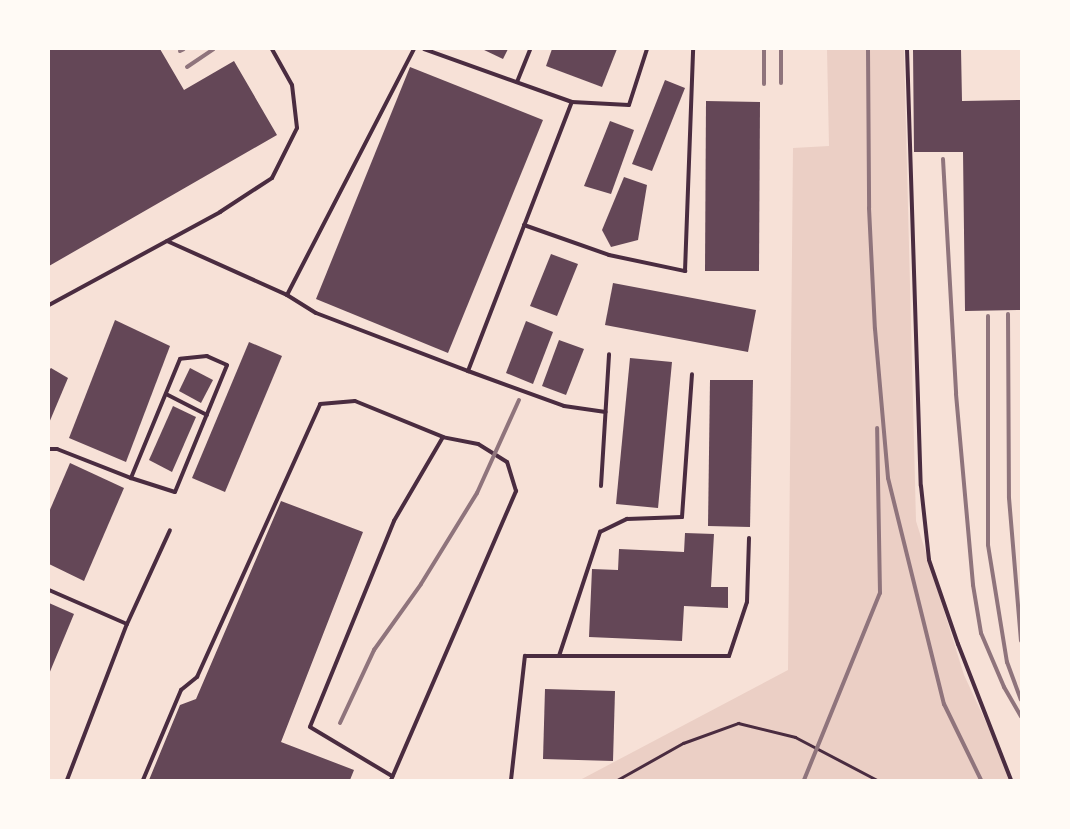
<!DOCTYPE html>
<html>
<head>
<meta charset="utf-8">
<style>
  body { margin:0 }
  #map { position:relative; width:1070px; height:829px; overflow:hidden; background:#f7e1d7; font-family:"Noto Serif",serif }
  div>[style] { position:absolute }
  .green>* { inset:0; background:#ebcfc5 }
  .building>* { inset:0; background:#644757 }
  .path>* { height:3px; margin:-1.5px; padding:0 1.5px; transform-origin:1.5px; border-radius:1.5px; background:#4a2c40 }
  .service>* { height:4px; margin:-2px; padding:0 2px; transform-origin:2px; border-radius:2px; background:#4a2c40 }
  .rail>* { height:4px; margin:-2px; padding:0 2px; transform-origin:2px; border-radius:2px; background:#8f747c }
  span { translate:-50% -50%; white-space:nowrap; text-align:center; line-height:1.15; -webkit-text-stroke:4px #fffaf5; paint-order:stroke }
  .frame { position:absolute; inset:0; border:50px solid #fffaf5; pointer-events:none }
</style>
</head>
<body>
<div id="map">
  <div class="green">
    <div style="clip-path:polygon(827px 49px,904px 49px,916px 521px,964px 675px,1013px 780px,580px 780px,788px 670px,793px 148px,829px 146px)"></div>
  </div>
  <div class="building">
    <div style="clip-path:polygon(49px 49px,160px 49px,184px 90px,234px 61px,277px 135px,49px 266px)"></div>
    <div style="clip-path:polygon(482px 49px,508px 49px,503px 59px)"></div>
    <div style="clip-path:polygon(552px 49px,617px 49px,602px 87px,546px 66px)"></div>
    <div style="clip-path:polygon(913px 49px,961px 49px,962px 101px,1021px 100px,1021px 310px,965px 311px,963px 152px,914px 152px)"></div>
    <div style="clip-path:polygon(410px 67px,543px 120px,448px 353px,316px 299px)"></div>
    <div style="clip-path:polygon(665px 80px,685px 88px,652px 171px,632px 164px)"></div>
    <div style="clip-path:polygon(706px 101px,760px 102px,759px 271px,705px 271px)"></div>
    <div style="clip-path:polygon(610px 121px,634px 130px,611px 194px,584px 186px)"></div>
    <div style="clip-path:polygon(624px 177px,647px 185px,638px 240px,611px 247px,602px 230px)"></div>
    <div style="clip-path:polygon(551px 254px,578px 264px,557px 316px,530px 306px)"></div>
    <div style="clip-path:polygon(613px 283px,756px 310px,748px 352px,605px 325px)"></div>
    <div style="clip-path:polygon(115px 320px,170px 346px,126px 462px,69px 438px)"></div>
    <div style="clip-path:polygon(526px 321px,553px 332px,533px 384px,506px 373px)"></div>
    <div style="clip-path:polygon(559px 340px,584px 349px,566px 395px,542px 386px)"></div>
    <div style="clip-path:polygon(249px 342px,282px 356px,225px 492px,192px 478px)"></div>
    <div style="clip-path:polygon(630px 358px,672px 362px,658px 508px,616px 504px)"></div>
    <div style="clip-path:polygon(51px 368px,68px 378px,49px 423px,49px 370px)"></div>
    <div style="clip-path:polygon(190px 368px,213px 380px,201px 403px,179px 391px)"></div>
    <div style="clip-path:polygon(710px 380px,753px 380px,750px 527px,708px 526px)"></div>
    <div style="clip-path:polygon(173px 406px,196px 417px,172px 472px,149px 460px)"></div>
    <div style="clip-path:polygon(70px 463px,124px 488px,84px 581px,49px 564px,49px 512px)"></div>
    <div style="clip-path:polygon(281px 501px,363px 532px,281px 742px,354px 770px,350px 780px,149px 780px,180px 705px,196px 699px)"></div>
    <div style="clip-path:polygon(685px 533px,714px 534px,711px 587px,728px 587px,728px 608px,684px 606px,682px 641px,589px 637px,592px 569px,618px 570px,619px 549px,684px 552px)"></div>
    <div style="clip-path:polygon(49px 603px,74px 614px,49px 674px)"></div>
    <div style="clip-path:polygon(545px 689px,615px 691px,613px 761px,543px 759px)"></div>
  </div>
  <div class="path">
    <div style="left:617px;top:780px;width:76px;rotate:-29.3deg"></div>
    <div style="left:683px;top:743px;width:59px;rotate:-20deg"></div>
    <div style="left:738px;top:723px;width:59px;rotate:13.8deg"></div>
    <div style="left:795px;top:737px;width:93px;rotate:27.7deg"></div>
  </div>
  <div class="service">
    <div style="left:907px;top:49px;width:437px;rotate:88.2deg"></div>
    <div style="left:921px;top:486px;width:74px;rotate:83.8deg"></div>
    <div style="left:929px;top:560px;width:89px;rotate:71deg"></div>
    <div style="left:958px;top:644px;width:146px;rotate:68.7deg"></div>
    <div style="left:517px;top:82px;width:35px;rotate:-68deg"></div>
    <div style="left:572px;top:102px;width:57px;rotate:3deg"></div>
    <div style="left:629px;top:105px;width:59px;rotate:-72.2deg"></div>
    <div style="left:524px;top:225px;width:90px;rotate:19.4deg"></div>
    <div style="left:609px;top:255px;width:78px;rotate:11.9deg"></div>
    <div style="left:685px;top:271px;width:222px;rotate:-87.9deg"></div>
    <div style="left:167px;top:241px;width:132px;rotate:24.2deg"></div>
    <div style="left:287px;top:295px;width:34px;rotate:32deg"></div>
    <div style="left:316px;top:313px;width:163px;rotate:20.9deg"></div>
    <div style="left:468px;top:371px;width:288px;rotate:-68.9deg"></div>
    <div style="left:572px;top:102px;width:157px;rotate:-160.3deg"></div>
    <div style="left:287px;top:295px;width:277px;rotate:-62.7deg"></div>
    <div style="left:49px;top:305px;width:195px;rotate:-28.5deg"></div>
    <div style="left:220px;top:212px;width:62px;rotate:-33.2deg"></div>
    <div style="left:272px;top:178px;width:56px;rotate:-63.4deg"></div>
    <div style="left:297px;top:128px;width:43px;rotate:-96.6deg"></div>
    <div style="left:292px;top:85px;width:41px;rotate:-119.1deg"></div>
    <div style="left:468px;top:371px;width:102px;rotate:20deg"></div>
    <div style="left:564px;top:406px;width:42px;rotate:8.1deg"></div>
    <div style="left:166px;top:394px;width:46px;rotate:27.1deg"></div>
    <div style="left:49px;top:449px;width:8px"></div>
    <div style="left:57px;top:449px;width:79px;rotate:21.4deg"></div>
    <div style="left:131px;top:478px;width:46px;rotate:17.7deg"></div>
    <div style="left:175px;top:492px;width:137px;rotate:-67.7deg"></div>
    <div style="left:227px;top:365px;width:22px;rotate:-156deg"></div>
    <div style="left:207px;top:356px;width:27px;rotate:174deg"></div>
    <div style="left:180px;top:359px;width:129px;rotate:112.4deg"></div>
    <div style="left:601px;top:486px;width:132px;rotate:-86.5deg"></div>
    <div style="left:49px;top:590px;width:85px;rotate:23.6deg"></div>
    <div style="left:559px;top:656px;width:131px;rotate:-71.7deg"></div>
    <div style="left:600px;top:532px;width:30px;rotate:-26deg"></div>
    <div style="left:627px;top:519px;width:55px;rotate:-2.1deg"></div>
    <div style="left:682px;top:517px;width:143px;rotate:-86deg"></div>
    <div style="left:67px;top:780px;width:167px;rotate:-69deg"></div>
    <div style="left:127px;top:624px;width:103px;rotate:-65.4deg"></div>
    <div style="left:143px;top:780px;width:98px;rotate:-67.1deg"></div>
    <div style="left:181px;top:690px;width:21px;rotate:-39deg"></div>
    <div style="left:197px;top:677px;width:299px;rotate:-65.7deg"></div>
    <div style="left:320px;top:404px;width:35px;rotate:-5deg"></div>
    <div style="left:355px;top:401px;width:95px;rotate:22.2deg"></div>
    <div style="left:391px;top:780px;width:315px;rotate:-66.6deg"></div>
    <div style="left:516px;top:491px;width:30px;rotate:-107deg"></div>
    <div style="left:507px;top:462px;width:34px;rotate:-148deg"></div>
    <div style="left:478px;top:444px;width:36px;rotate:-169deg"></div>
    <div style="left:443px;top:437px;width:97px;rotate:120.3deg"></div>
    <div style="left:394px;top:521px;width:222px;rotate:112.2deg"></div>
    <div style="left:310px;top:727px;width:96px;rotate:30.9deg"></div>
    <div style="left:511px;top:780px;width:125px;rotate:-83.6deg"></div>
    <div style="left:525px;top:656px;width:204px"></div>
    <div style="left:729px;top:656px;width:57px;rotate:-71.6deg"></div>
    <div style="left:747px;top:602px;width:64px;rotate:-88.2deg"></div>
  </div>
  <div class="rail">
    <div style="left:764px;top:49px;width:35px;rotate:90deg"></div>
    <div style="left:868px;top:49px;width:159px;rotate:89.6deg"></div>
    <div style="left:869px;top:208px;width:121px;rotate:87.2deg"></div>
    <div style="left:875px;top:329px;width:150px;rotate:85deg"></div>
    <div style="left:888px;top:478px;width:233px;rotate:76.1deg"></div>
    <div style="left:944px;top:704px;width:85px;rotate:64deg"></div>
    <div style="left:180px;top:51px;width:4px;rotate:-27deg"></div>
    <div style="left:187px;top:67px;width:32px;rotate:-34deg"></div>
    <div style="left:781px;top:83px;width:34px;rotate:-90deg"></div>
    <div style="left:943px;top:159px;width:235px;rotate:86.8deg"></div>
    <div style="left:956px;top:394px;width:192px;rotate:84.9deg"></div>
    <div style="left:973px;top:585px;width:49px;rotate:80.5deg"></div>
    <div style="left:981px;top:633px;width:59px;rotate:66.9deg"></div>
    <div style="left:1004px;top:687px;width:34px;rotate:60deg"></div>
    <div style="left:1008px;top:314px;width:184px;rotate:89.7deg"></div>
    <div style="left:1009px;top:498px;width:143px;rotate:85.2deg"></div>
    <div style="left:988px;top:316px;width:229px;rotate:90deg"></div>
    <div style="left:988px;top:545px;width:119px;rotate:80.8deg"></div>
    <div style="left:1007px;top:662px;width:40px;rotate:69.8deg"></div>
    <div style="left:340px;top:723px;width:81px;rotate:-65deg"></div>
    <div style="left:374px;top:650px;width:81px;rotate:-54.5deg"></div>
    <div style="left:421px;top:584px;width:107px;rotate:-58.4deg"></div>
    <div style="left:477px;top:493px;width:102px;rotate:-65.7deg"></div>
    <div style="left:804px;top:780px;width:202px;rotate:-67.9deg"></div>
    <div style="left:880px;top:593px;width:165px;rotate:-91deg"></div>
  </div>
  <div class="frame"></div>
</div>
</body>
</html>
